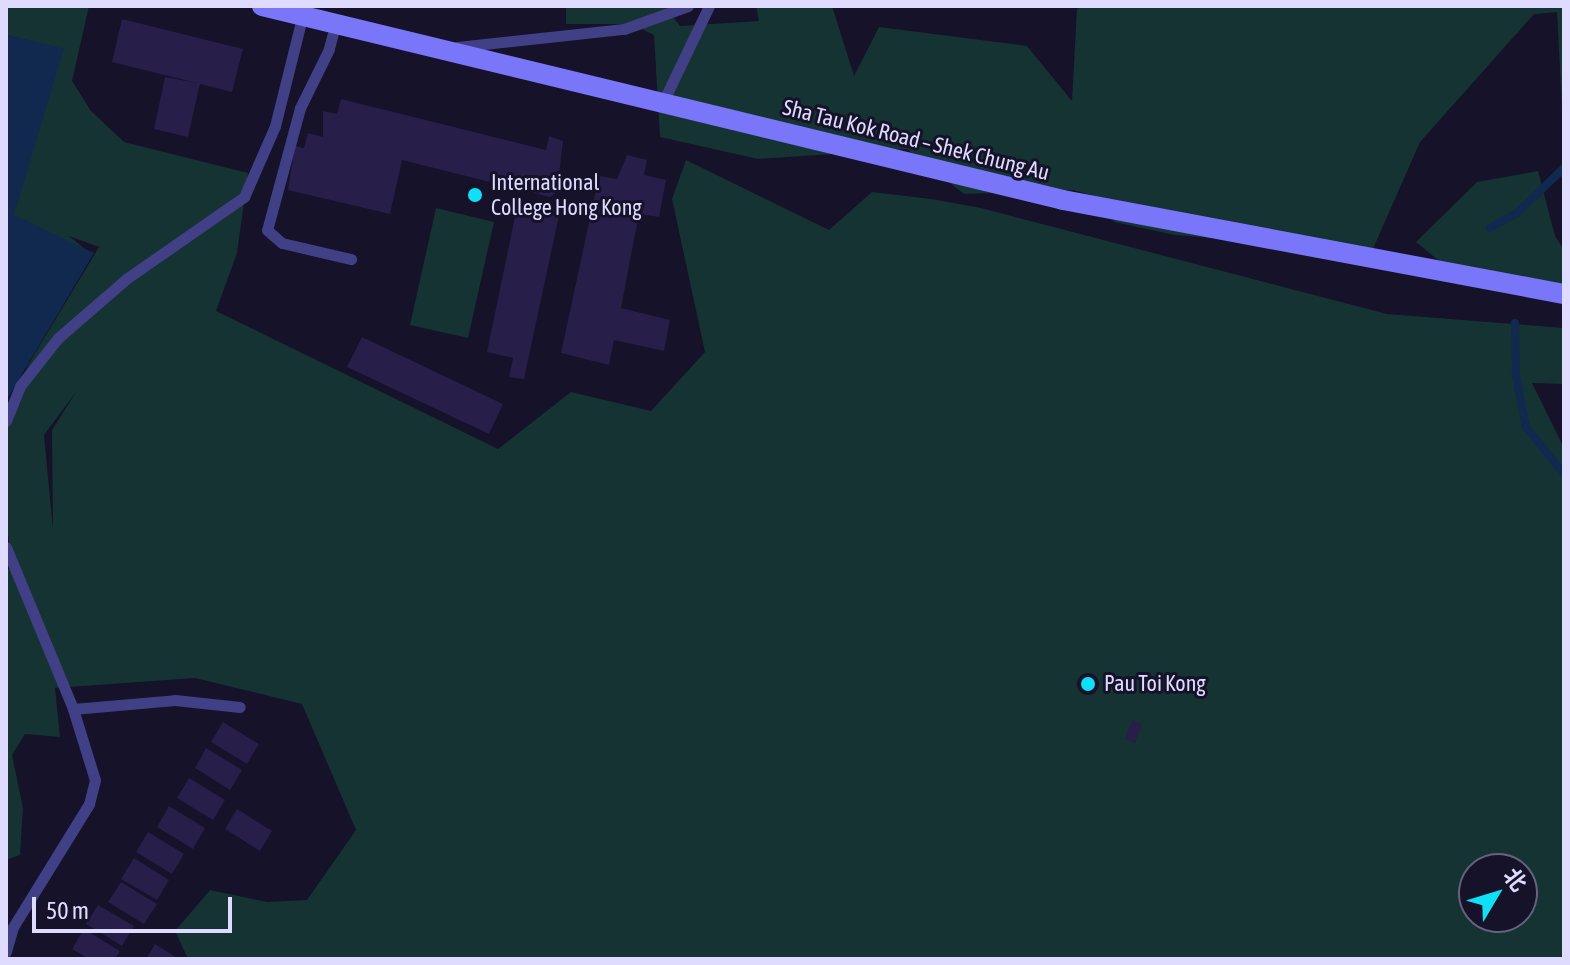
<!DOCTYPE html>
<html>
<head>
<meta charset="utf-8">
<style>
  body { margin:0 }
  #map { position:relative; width:1570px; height:965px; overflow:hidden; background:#151229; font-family:"Asap Condensed","Noto Sans SC",sans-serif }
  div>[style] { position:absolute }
  .green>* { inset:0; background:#153332 }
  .water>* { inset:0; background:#11294e }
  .stream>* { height:8px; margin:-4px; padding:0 4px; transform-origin:4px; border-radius:4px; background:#11294e }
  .building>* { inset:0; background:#271e49 }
  .lane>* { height:11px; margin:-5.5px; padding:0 5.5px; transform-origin:5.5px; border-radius:5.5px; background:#413f86 }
  .secondary>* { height:20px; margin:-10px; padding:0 10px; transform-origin:10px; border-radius:10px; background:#7976f9 }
  .dots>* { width:22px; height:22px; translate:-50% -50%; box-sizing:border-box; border:4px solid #151229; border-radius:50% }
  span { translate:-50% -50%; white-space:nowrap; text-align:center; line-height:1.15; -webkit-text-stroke:6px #151229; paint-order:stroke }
  .street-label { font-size:22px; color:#dfdbfe }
  .poi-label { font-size:22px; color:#dfdbfe }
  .left { translate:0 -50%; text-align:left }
  .frame { position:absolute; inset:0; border:8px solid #dfdbfe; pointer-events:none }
  .north { position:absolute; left:1458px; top:853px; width:80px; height:80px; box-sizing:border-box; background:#151229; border:2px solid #66627e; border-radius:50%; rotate:52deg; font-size:22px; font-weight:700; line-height:32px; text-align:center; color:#dfdbfe }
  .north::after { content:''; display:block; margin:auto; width:28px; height:36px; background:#10e0f5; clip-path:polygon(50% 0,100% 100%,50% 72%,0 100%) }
  .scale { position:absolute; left:32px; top:897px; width:200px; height:36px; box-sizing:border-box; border:4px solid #dfdbfe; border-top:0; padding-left:10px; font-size:24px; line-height:28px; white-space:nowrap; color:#dfdbfe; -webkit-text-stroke:6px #151229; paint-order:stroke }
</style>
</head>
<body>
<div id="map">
  <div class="green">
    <div style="clip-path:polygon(evenodd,6px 6px,89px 6px,72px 81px,91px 111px,124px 142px,248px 173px,237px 253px,216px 311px,498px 449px,571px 392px,651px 411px,705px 352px,672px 199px,686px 160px,829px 230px,872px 192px,931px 199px,981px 208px,1387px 314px,1564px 328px,1564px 384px,1532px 383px,1564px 448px,1564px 959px,188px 959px,175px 931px,210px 890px,267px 902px,307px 900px,356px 830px,302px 704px,195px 678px,55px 688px,60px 737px,25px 734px,12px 755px,23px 808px,20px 855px,6px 860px,6px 568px,13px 570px,6px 520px,6px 430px,28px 365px,99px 247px,69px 236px,85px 249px,6px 397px,6px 172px,63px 49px,6px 35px,6px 6px,76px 392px,52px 430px,53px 530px,44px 435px,76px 392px,6px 6px,1474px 869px,1522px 869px,1522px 917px,1474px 917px,1474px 869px)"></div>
    <div style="clip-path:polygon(566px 6px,665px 6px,680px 26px,759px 21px,756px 6px,832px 6px,854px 76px,879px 27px,1027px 46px,1072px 101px,1077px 9px,1082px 6px,1564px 6px,1564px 146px,1557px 12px,1534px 14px,1420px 142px,1372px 251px,1175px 235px,1114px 222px,1102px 198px,1073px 190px,964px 194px,907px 149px,758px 159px,660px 137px,654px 35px,631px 24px,566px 24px)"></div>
    <div style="clip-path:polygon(1538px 171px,1555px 236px,1564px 250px,1564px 286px,1438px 260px,1416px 242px,1477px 182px)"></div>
    <div style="clip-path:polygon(436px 208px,494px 222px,468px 338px,410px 325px)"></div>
  </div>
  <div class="water">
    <div style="clip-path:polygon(6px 35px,64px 48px,14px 215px,94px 253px,6px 401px)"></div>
  </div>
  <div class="stream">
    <div style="left:1490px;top:228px;width:31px;rotate:-29deg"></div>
    <div style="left:1517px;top:213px;width:65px;rotate:-43.8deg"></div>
    <div style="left:1515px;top:323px;width:53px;rotate:88.9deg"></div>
    <div style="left:1516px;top:376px;width:52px;rotate:78.9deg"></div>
    <div style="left:1526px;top:427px;width:60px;rotate:51deg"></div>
  </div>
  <div class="building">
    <div style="clip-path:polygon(122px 19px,243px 49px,232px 92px,200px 84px,188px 137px,154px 129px,165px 77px,197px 83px,112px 62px)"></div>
    <div style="clip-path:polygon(341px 99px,546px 150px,549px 136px,563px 141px,557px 192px,550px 197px,402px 160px,390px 214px,288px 190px,295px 146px,304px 148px,308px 133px,323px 137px,323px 111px,337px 114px)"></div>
    <div style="clip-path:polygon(627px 155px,647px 160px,644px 175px,666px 180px,659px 217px,639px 214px,621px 308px,670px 320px,664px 351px,614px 340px,609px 365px,561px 353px,599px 176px,617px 179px)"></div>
    <div style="clip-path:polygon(518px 202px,527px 204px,524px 213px,543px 218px,546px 207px,560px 211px,524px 379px,509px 377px,513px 358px,487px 352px)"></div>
    <div style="clip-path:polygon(362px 337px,503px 404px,489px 434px,347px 367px)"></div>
    <div style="clip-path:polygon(1132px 720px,1142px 724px,1135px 743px,1125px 739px)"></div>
    <div style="clip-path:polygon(223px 722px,259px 744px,247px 764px,211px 742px)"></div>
    <div style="clip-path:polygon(206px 748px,242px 770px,230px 790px,195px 768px)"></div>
    <div style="clip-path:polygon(189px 778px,225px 800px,213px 820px,177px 798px)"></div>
    <div style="clip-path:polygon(169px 806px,205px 828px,193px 849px,157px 827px)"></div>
    <div style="clip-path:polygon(237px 809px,272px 831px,260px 851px,225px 829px)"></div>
    <div style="clip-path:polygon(148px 832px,184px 854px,172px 874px,136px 852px)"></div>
    <div style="clip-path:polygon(134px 858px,169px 880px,157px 900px,121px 879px)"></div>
    <div style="clip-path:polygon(121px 882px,157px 904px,144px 924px,108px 902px)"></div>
    <div style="clip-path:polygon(98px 905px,134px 926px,122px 946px,86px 924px)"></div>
    <div style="clip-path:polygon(84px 929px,120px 951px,115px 959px,89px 959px,72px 949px)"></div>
    <div style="clip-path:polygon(155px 944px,179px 959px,146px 959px)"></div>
  </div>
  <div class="lane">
    <div style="left:336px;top:22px;width:28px;rotate:105deg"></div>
    <div style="left:329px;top:49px;width:66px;rotate:116.2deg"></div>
    <div style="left:300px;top:108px;width:126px;rotate:105.1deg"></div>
    <div style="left:267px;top:230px;width:20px;rotate:41deg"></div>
    <div style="left:282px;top:243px;width:71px;rotate:13.1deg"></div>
    <div style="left:457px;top:47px;width:168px;rotate:-6.2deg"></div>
    <div style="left:624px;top:29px;width:68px;rotate:-19.8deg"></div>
    <div style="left:663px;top:102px;width:106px;rotate:-64.4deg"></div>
    <div style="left:6px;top:421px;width:38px;rotate:-68deg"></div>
    <div style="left:20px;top:386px;width:61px;rotate:-51.6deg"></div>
    <div style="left:58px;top:338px;width:90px;rotate:-40.9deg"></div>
    <div style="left:126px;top:279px;width:144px;rotate:-34.8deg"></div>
    <div style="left:244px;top:197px;width:77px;rotate:-66.4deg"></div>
    <div style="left:275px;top:126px;width:115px;rotate:-76deg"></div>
    <div style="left:6px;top:547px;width:175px;rotate:67.5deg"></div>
    <div style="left:73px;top:709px;width:74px;rotate:72.8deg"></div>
    <div style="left:95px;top:780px;width:25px;rotate:104deg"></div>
    <div style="left:89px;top:804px;width:145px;rotate:121.7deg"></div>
    <div style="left:13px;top:927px;width:26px;rotate:106deg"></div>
    <div style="left:73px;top:709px;width:102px;rotate:-5deg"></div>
    <div style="left:175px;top:700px;width:65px;rotate:6.1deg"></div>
  </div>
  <div class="secondary">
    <div style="left:262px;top:6px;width:824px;rotate:13.61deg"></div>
    <div style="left:1063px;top:200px;width:510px;rotate:10.63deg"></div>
  </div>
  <div class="dots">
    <div style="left:475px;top:195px;background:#10e0f5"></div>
    <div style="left:1088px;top:684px;background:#10e0f5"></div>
  </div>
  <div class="street-label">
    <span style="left:916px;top:140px;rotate:14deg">Sha Tau Kok Road – Shek Chung Au</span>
  </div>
  <div class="poi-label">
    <span class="left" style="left:491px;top:195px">International<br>College Hong Kong</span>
    <span class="left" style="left:1104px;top:684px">Pau Toi Kong</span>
  </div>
  <div class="frame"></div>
  <div class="north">北</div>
  <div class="scale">50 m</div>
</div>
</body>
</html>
